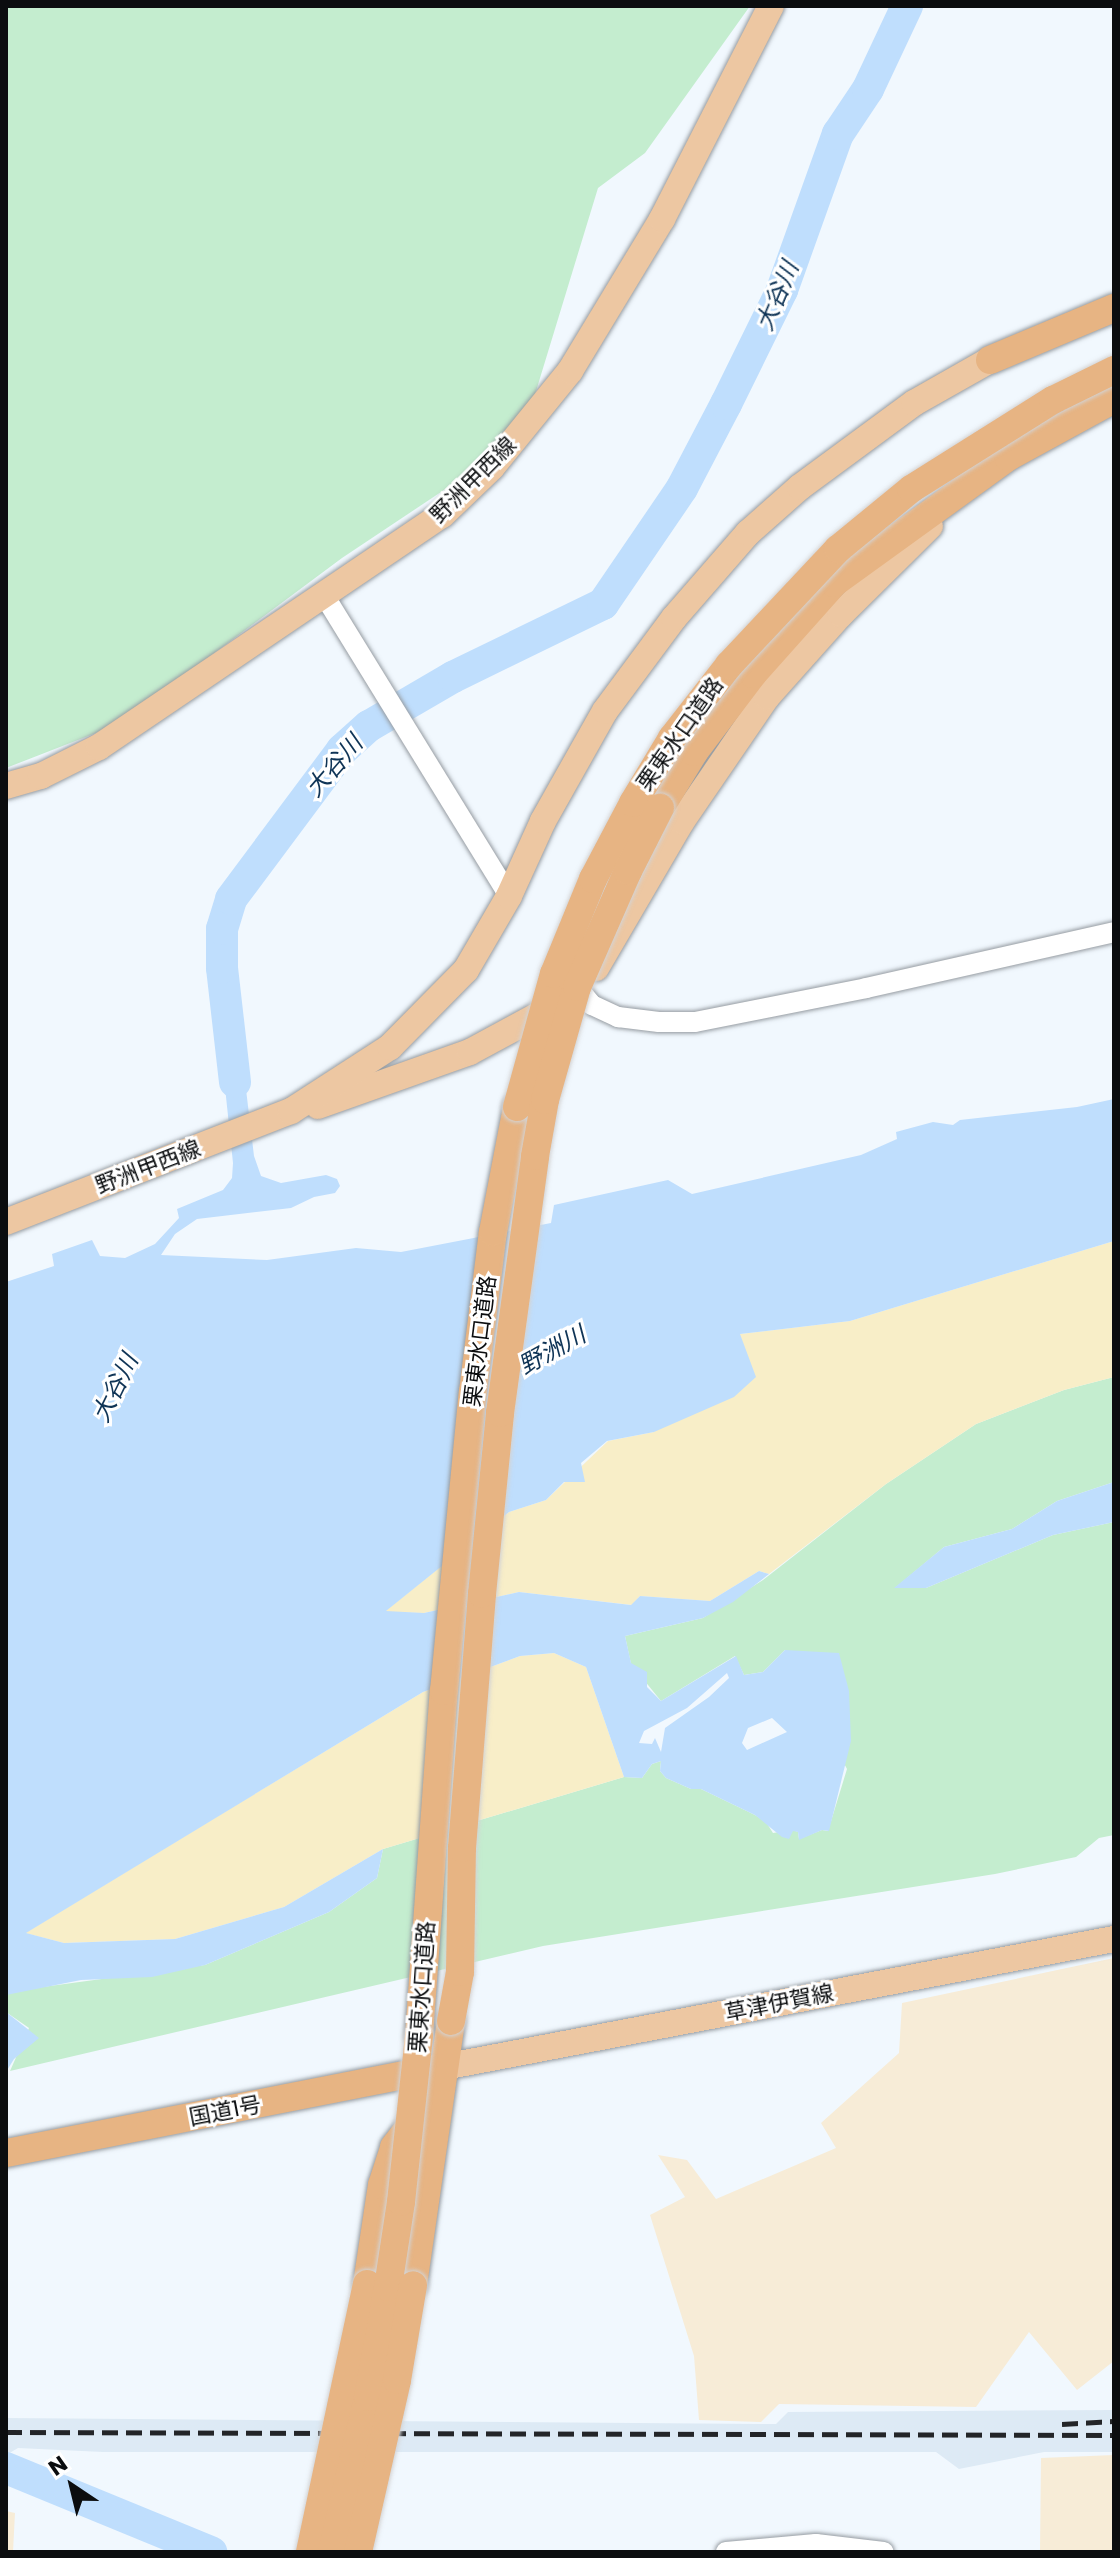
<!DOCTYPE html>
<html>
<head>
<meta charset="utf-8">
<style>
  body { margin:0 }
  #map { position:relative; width:1120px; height:2558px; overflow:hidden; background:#f1f8fe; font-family:Poppins,"Noto Sans JP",sans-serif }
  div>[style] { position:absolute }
  .built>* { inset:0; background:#ddeaf5 }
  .industrial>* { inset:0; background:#f7ecd7 }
  .green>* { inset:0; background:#c4edcf }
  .sand>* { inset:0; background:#f8eec8 }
  .water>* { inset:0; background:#bfdefd }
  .river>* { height:32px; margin:-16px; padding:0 16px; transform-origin:16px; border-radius:16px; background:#bfdefd }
  .roads { filter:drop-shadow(0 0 2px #969ca2) drop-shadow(0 0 2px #969ca2) }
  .tertiary>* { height:20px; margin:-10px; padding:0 10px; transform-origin:10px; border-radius:10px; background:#fff }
  .primary>* { height:26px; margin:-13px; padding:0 13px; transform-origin:13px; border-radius:13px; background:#edc7a2 }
  .trunk>* { height:28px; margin:-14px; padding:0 14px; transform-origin:14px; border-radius:14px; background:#e7b483 }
  .rail>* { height:5px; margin-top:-2.5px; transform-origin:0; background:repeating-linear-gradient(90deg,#232528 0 16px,transparent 0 24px) }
  .bridges { filter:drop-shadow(0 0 2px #d3d3d4) drop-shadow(0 0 2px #d3d3d4) }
  .trunk-bridge>* { height:28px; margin:-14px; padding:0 14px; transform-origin:14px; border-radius:14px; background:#e7b483 }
  span { translate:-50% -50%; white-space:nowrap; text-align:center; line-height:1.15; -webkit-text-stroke:6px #fff; paint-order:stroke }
  .street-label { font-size:22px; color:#0b0d0f }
  .water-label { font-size:24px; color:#0f3456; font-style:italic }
  .frame { position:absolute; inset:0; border:8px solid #0b0d0f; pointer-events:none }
  .north { position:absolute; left:32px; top:2446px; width:80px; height:80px; -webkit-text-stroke:6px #fff; paint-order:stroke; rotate:325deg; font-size:22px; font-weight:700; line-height:32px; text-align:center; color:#0b0d0f }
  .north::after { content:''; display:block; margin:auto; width:28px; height:36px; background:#0b0d0f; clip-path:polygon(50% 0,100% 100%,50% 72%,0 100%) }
</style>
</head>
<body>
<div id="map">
  <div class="built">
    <div style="clip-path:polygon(1114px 2410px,1114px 2452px,1044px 2452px,959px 2469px,936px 2452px,103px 2452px,18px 2448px,6px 2455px,6px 2418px,776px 2424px,788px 2412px)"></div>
  </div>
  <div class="industrial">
    <div style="clip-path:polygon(1114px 1958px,1114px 2361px,1077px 2390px,1029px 2332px,976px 2407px,779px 2404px,761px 2422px,699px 2420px,694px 2356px,650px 2215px,685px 2197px,658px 2155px,687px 2160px,716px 2199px,836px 2148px,821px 2123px,899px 2053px,902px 2003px)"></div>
    <div style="clip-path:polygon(1114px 2455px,1114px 2552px,1040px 2552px,1041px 2458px)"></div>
    <div style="clip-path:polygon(6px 2511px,15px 2513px,13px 2552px,6px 2552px)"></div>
  </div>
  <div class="green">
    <div style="clip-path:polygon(6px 6px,750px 6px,645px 153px,598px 188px,533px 401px,489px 460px,342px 558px,119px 724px,6px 768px)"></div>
    <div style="clip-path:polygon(1114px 1377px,1114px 1482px,1057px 1501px,1012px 1529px,944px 1547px,895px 1588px,926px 1588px,1053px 1535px,1114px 1522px,1114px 1835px,1099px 1838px,1076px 1857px,995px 1874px,543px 1946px,10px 2071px,29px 2028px,6px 2012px,6px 1995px,13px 1991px,205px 1965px,329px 1912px,377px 1878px,383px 1849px,624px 1777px,642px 1778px,652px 1764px,661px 1761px,660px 1771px,666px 1778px,691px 1789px,701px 1789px,755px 1815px,766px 1822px,773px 1833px,793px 1830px,798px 1832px,799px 1839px,822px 1830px,828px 1831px,847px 1769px,785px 1650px,763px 1672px,744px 1675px,735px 1656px,661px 1701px,631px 1664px,625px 1636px,703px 1618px,763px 1580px,886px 1484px,976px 1424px,1064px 1390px)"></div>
  </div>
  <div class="sand">
    <div style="clip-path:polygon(1114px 1241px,1114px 1377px,1064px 1390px,976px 1424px,886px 1484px,769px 1574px,759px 1571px,710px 1601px,640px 1596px,632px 1605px,519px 1592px,424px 1613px,384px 1612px,509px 1512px,546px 1500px,608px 1441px,654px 1432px,740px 1334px,850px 1321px)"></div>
    <div style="clip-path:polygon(554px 1653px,586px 1667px,624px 1777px,383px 1849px,284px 1907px,175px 1939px,64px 1943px,25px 1933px,423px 1692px,520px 1656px)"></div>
  </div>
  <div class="water">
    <div style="clip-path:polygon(evenodd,236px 1039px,238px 1056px,242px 1056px,254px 1156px,261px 1176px,281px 1183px,326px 1175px,337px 1179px,340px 1186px,335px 1193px,314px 1197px,291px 1208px,197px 1219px,175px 1234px,161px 1255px,267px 1260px,356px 1248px,401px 1252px,551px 1223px,554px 1205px,668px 1180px,692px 1194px,861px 1155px,897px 1139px,896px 1132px,933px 1122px,953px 1125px,960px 1120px,1077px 1107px,1114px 1099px,1114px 1241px,850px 1321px,740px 1334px,756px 1377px,734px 1397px,654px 1432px,607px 1441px,581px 1463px,585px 1482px,564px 1482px,546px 1500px,509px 1512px,386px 1611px,424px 1613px,519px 1592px,631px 1605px,640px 1596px,710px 1601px,759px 1571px,769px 1574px,733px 1602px,703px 1618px,625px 1636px,631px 1663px,647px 1672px,647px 1687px,661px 1701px,736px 1656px,744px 1675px,763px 1672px,785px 1650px,839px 1653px,849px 1691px,851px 1741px,829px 1831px,822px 1830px,799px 1840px,798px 1832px,793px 1831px,789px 1839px,782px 1837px,755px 1815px,701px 1789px,691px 1789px,666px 1778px,660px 1771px,661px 1761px,652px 1764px,642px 1778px,624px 1777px,586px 1667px,554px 1653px,520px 1656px,423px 1692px,26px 1933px,64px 1943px,175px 1939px,284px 1907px,383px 1849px,377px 1878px,329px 1912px,205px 1965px,152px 1977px,81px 1980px,6px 1995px,6px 1282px,54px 1266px,52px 1254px,92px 1240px,100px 1256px,125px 1258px,155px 1244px,179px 1218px,177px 1209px,223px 1190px,232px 1178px,233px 1163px,222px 1059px,227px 1057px,226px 1040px,236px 1039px,727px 1673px,729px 1678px,709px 1697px,665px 1728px,661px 1752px,655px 1738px,652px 1744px,639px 1743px,644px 1731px,687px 1708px,727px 1673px,236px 1039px,772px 1718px,787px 1732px,747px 1750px,742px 1743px,748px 1728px,772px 1718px)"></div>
    <div style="clip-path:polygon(1114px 1482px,1114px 1522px,1053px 1535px,926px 1588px,894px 1588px,944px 1547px,1012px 1529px,1057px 1501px)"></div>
    <div style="clip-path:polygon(6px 2012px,39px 2038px,14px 2059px,6px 2072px)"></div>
  </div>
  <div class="river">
    <div style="left:235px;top:1082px;width:115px;rotate:-96.5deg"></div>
    <div style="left:222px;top:968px;width:39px;rotate:-90deg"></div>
    <div style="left:222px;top:929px;width:31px;rotate:-73deg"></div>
    <div style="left:231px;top:899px;width:186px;rotate:-53.3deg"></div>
    <div style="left:342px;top:750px;width:36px;rotate:-42deg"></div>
    <div style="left:369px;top:726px;width:97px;rotate:-30.3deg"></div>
    <div style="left:453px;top:677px;width:167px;rotate:-26deg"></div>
    <div style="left:603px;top:604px;width:140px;rotate:-55.7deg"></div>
    <div style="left:682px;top:488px;width:95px;rotate:-62.4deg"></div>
    <div style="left:726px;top:404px;width:127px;rotate:-63.8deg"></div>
    <div style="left:782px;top:290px;width:166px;rotate:-70.3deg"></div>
    <div style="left:838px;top:134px;width:54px;rotate:-56.3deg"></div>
    <div style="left:868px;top:89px;width:92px;rotate:-64.8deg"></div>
    <div style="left:6px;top:2468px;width:222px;rotate:22.3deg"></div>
  </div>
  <div class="roads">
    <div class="tertiary">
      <div style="left:324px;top:595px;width:353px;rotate:58.4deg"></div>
      <div style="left:581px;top:992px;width:17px;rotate:50deg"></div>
      <div style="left:592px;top:1005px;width:29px;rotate:25deg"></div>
      <div style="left:618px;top:1017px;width:41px;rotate:7deg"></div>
      <div style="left:659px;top:1022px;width:36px"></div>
      <div style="left:695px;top:1022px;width:174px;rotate:-11.2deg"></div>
      <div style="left:866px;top:988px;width:254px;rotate:-12.7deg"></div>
      <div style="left:726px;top:2552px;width:90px;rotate:-5.1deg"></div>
      <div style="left:816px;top:2544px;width:68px;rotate:6.7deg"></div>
    </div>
    <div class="primary">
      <div style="left:6px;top:786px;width:36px;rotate:-16deg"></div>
      <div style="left:41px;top:776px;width:65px;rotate:-26.6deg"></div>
      <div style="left:99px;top:747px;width:414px;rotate:-34.1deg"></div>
      <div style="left:442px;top:515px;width:69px;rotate:-43.8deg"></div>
      <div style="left:492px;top:467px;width:124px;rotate:-50.9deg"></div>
      <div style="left:570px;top:371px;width:178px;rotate:-58.8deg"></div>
      <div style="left:662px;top:219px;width:239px;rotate:-62.9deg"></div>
      <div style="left:596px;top:968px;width:170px;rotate:-59.7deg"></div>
      <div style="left:682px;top:821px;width:150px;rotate:-55.6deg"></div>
      <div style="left:767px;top:697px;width:111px;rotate:-48.3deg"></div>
      <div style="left:841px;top:614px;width:125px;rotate:-44.7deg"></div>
      <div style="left:318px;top:1106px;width:161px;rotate:-19.6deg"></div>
      <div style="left:470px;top:1052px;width:99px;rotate:-28.4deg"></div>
      <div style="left:6px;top:1222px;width:306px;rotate:-21.3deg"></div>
      <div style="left:291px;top:1111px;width:118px;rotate:-32.9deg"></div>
      <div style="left:390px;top:1047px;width:108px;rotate:-45.4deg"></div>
      <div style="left:466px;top:970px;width:86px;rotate:-59.8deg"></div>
      <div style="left:509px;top:896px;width:82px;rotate:-65.6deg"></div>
      <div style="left:543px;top:821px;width:126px;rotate:-60.6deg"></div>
      <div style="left:605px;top:711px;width:116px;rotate:-53.4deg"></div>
      <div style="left:674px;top:618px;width:113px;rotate:-49deg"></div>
      <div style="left:748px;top:533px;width:69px;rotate:-41.5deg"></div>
      <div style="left:800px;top:487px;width:142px;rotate:-36.4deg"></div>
      <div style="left:914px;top:403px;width:87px;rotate:-29.5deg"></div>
      <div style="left:444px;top:2067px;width:682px;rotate:-10.82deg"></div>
    </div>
    <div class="trunk">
      <div style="left:990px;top:360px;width:134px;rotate:-22.8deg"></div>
      <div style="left:660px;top:808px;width:66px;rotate:-58.7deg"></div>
      <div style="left:694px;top:752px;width:98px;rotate:-52.9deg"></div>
      <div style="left:753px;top:674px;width:122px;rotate:-48.3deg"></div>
      <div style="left:834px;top:583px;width:215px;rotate:-35.9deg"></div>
      <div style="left:1008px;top:457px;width:121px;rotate:-28.7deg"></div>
      <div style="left:419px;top:2036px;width:346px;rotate:-85.9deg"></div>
      <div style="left:444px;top:1691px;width:300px;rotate:-84.5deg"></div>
      <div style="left:473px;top:1392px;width:161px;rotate:-82.9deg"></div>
      <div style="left:493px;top:1232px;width:127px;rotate:-79.1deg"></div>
      <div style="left:6px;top:2153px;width:446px;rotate:-11.1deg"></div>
      <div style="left:367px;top:2284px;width:100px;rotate:-81.4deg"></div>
      <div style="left:382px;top:2185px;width:40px;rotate:-72deg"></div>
      <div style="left:394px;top:2147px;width:34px;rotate:-52deg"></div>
      <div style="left:413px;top:2285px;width:267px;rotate:-81.8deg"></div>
    </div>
  </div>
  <div class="rail">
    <div style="left:1062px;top:2424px;width:52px;rotate:-3.3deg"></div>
    <div style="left:6px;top:2432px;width:1108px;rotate:0.16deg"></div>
  </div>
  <div class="bridges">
    <div class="trunk-bridge">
      <div style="left:517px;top:1107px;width:138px;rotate:-74.5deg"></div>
      <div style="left:554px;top:974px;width:103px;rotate:-67.7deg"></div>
      <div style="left:593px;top:879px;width:86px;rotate:-62.2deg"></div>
      <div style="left:633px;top:803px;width:76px;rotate:-59deg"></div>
      <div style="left:672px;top:738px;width:93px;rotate:-52deg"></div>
      <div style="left:729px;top:665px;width:159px;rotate:-46.8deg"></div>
      <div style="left:838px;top:549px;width:94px;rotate:-39.4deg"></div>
      <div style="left:911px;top:489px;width:168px;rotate:-32.1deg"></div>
      <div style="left:1053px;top:400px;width:68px;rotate:-26.2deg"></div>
      <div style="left:451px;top:2021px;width:50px;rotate:-79.6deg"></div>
      <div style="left:460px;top:1972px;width:124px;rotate:-89.1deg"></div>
      <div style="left:462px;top:1848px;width:255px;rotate:-85.5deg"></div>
      <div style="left:482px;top:1594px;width:182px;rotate:-84.3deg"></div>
      <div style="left:500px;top:1413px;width:259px;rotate:-82.2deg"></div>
      <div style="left:535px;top:1156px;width:57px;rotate:-79.9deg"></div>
      <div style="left:545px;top:1100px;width:117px;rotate:-74.2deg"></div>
      <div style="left:577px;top:987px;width:127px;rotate:-66.3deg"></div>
      <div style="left:628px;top:871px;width:71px;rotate:-63.1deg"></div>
      <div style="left:310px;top:2552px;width:274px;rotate:-78deg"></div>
      <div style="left:332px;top:2552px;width:159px;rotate:-76.9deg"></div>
      <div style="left:368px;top:2397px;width:112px;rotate:-79.7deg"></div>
      <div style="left:388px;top:2287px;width:86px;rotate:-81.3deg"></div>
      <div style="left:401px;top:2202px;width:167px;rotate:-83.8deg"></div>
      <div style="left:358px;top:2552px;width:176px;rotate:-77.2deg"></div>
      <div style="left:397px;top:2380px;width:96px;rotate:-80.4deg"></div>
    </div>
  </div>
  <div class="street-label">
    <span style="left:473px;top:480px;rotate:-45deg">野洲甲西線</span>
    <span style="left:680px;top:734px;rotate:-55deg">栗東水口道路</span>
    <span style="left:148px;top:1167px;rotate:-21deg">野洲甲西線</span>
    <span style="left:480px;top:1341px;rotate:-83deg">栗東水口道路</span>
    <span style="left:422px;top:1987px;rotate:-86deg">栗東水口道路</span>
    <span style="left:779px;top:2003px;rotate:-11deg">草津伊賀線</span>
    <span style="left:225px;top:2111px;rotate:-11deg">国道1号</span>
  </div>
  <div class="water-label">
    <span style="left:777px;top:296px;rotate:-67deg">大谷川</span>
    <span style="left:334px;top:766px;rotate:-49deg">大谷川</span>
    <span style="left:552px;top:1350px;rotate:-29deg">野洲川</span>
    <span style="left:115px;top:1388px;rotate:-64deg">大谷川</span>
  </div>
  <div class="frame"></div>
  <div class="north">N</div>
</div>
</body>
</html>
